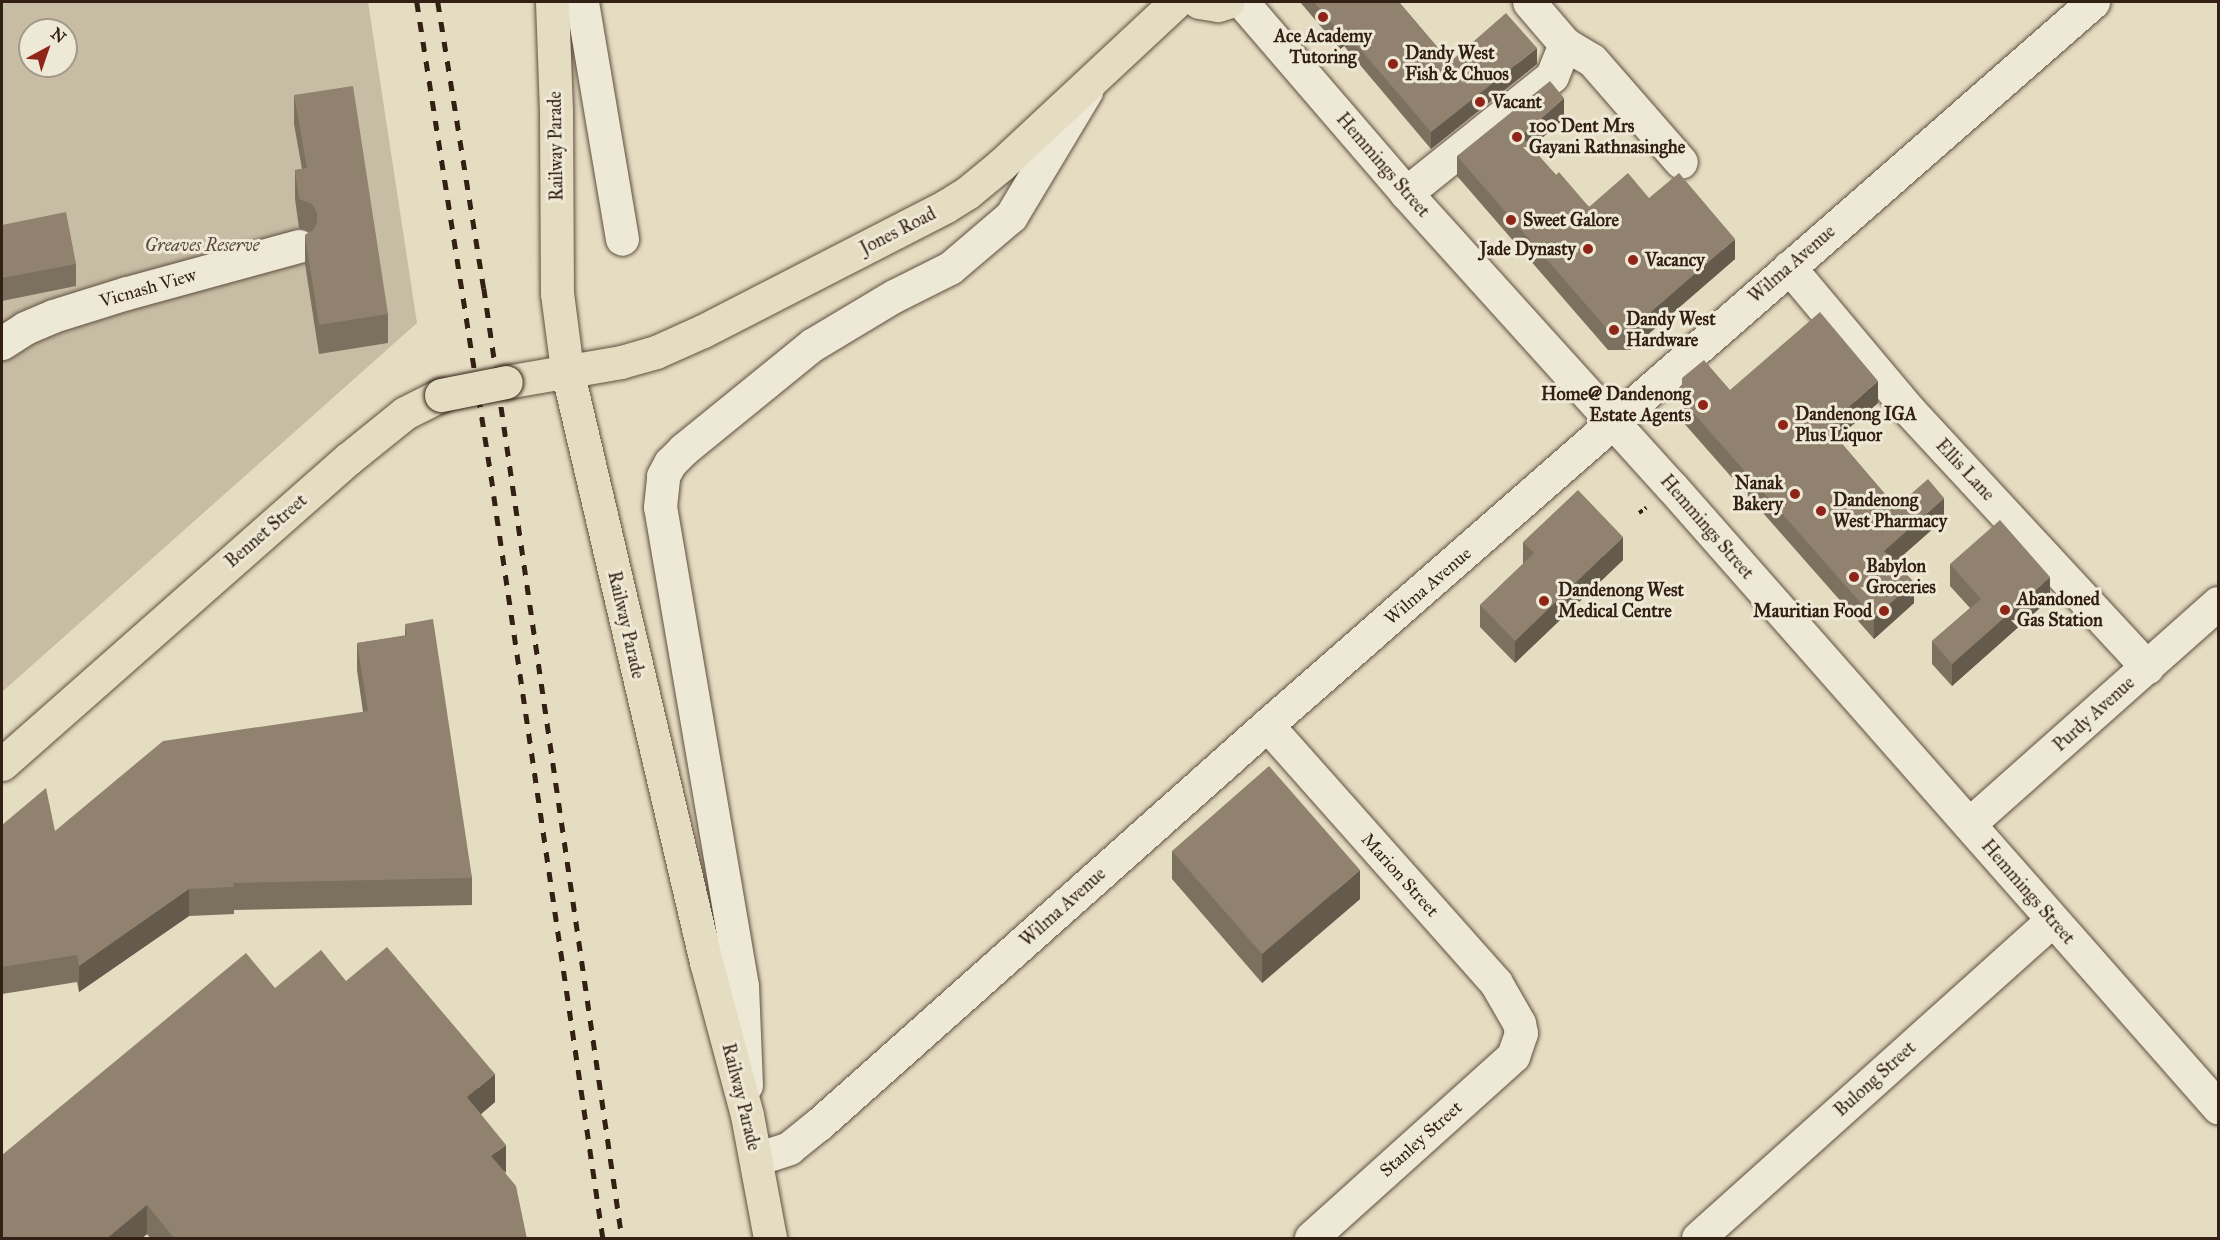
<!DOCTYPE html>
<html>
<head>
<meta charset="utf-8">
<style>
  body { margin:0 }
  #map { position:relative; width:2220px; height:1240px; overflow:hidden; background:#e5ddc2; font-family:"IM FELL Great Primer",serif }
  div>[style] { position:absolute }
  .green>* { inset:0; background:#c7bda4 }
  .path>* { height:4px; margin-top:-2px; transform-origin:0; background:repeating-linear-gradient(90deg,#332014 0 4.5px,transparent 0 7.5px) }
  .roads { filter:drop-shadow(0 0 2px #604f40) drop-shadow(0 0 2px #604f40) }
  .minor>* { height:33px; margin:-16.5px; padding:0 16.5px; transform-origin:16.5px; border-radius:16.5px; background:#eee9d7 }
  .major>* { height:33px; margin:-16.5px; padding:0 16.5px; transform-origin:16.5px; border-radius:16.5px; background:#e5ddc2 }
  .rail>* { height:4.5px; margin-top:-2.25px; transform-origin:0; background:repeating-linear-gradient(90deg,#332014 0 10px,transparent 0 20px) }
  .bridges { filter:drop-shadow(0 0 2px #332014) drop-shadow(0 0 2px #332014) }
  .major-bridge>* { height:33px; margin:-16.5px; padding:0 16.5px; transform-origin:16.5px; border-radius:16.5px; background:#e5ddc2 }
  .wall>* { inset:0; background:#7c705f }
  .shaded-wall>* { inset:0; background:#655b4d }
  .building>* { inset:0; background:#90826e }
  .dots>* { width:16px; height:16px; translate:-50% -50%; box-sizing:border-box; border:3px solid #eee9d7; border-radius:50% }
  span { translate:-50% -50%; white-space:nowrap; text-align:center; line-height:1.15; -webkit-text-stroke:6px #eee9d7; paint-order:stroke }
  .poi-label { font-size:18px; color:#332014; font-weight:700 }
  .left { translate:0 -50%; text-align:left }
  .right { translate:-100% -50%; text-align:right }
  .street-label { font-size:18px; color:#332014 }
  .park-label { font-size:18px; color:#584738; font-style:italic }
  .frame { position:absolute; inset:0; border:3px solid #332014; pointer-events:none }
  .north { position:absolute; left:18px; top:18px; width:60px; height:60px; box-sizing:border-box; background:#eee9d7; border:2px solid #a39989; border-radius:50%; rotate:40deg; font-size:16px; font-weight:700; line-height:24px; text-align:center; color:#332014 }
  .north::after { content:''; display:block; margin:auto; width:21px; height:27px; background:#8f2418; clip-path:polygon(50% 0,100% 100%,50% 72%,0 100%) }
</style>
</head>
<body>
<div id="map">
  <div class="green">
    <div style="clip-path:polygon(evenodd,2px 2px,368px 2px,417px 323px,2px 692px,2px 2px,30px 30px,66px 30px,66px 66px,30px 66px,30px 30px)"></div>
  </div>
  <div class="path">
    <div style="left:1639px;top:513px;width:9px;rotate:-36deg"></div>
  </div>
  <div class="roads">
    <div class="minor">
      <div style="left:582px;top:2px;width:240px;rotate:80.4deg"></div>
      <div style="left:1242px;top:2px;width:252px;rotate:49.3deg"></div>
      <div style="left:1406px;top:193px;width:395px;rotate:47.9deg"></div>
      <div style="left:1671px;top:486px;width:828px;rotate:48.63deg"></div>
      <div style="left:1565px;top:44px;width:31px;rotate:31deg"></div>
      <div style="left:1592px;top:60px;width:135px;rotate:48.9deg"></div>
      <div style="left:1406px;top:193px;width:187px;rotate:-38.7deg"></div>
      <div style="left:1552px;top:76px;width:35px;rotate:-68deg"></div>
      <div style="left:1565px;top:44px;width:55px;rotate:-130.6deg"></div>
      <div style="left:1789px;top:267px;width:185px;rotate:50deg"></div>
      <div style="left:1908px;top:409px;width:352px;rotate:47.2deg"></div>
      <div style="left:2px;top:343px;width:27px;rotate:-33deg"></div>
      <div style="left:25px;top:328px;width:30px;rotate:-23deg"></div>
      <div style="left:53px;top:316px;width:77px;rotate:-17.3deg"></div>
      <div style="left:127px;top:293px;width:178px;rotate:-15.3deg"></div>
      <div style="left:1267px;top:725px;width:345px;rotate:48.4deg"></div>
      <div style="left:1496px;top:983px;width:46px;rotate:60.1deg"></div>
      <div style="left:1519px;top:1023px;width:10px;rotate:79deg"></div>
      <div style="left:1521px;top:1033px;width:24px;rotate:109deg"></div>
      <div style="left:1513px;top:1056px;width:272px;rotate:138deg"></div>
      <div style="left:1969px;top:824px;width:333px;rotate:-41.6deg"></div>
      <div style="left:746px;top:1085px;width:99px;rotate:-92.3deg"></div>
      <div style="left:742px;top:986px;width:486px;rotate:-99.7deg"></div>
      <div style="left:660px;top:507px;width:31px;rotate:-84deg"></div>
      <div style="left:663px;top:476px;width:15px;rotate:-62deg"></div>
      <div style="left:670px;top:463px;width:20px;rotate:-45deg"></div>
      <div style="left:684px;top:449px;width:165px;rotate:-39.1deg"></div>
      <div style="left:812px;top:345px;width:96px;rotate:-30.9deg"></div>
      <div style="left:894px;top:296px;width:63px;rotate:-26.6deg"></div>
      <div style="left:950px;top:268px;width:80px;rotate:-40.4deg"></div>
      <div style="left:1011px;top:216px;width:146px;rotate:-59deg"></div>
      <div style="left:756px;top:1159px;width:35px;rotate:-18deg"></div>
      <div style="left:789px;top:1148px;width:38px;rotate:-39deg"></div>
      <div style="left:819px;top:1124px;width:600px;rotate:-41.69deg"></div>
      <div style="left:1267px;top:725px;width:1098px;rotate:-41.2deg"></div>
      <div style="left:1698px;top:1238px;width:476px;rotate:-41.9deg"></div>
    </div>
    <div class="major">
      <div style="left:552px;top:2px;width:108px;rotate:87.9deg"></div>
      <div style="left:556px;top:110px;width:183px;rotate:89.7deg"></div>
      <div style="left:557px;top:293px;width:78px;rotate:82.6deg"></div>
      <div style="left:567px;top:370px;width:608px;rotate:76.79deg"></div>
      <div style="left:706px;top:962px;width:158px;rotate:75deg"></div>
      <div style="left:747px;top:1115px;width:125px;rotate:79.4deg"></div>
      <div style="left:1199px;top:2px;width:19px;rotate:9deg"></div>
      <div style="left:1218px;top:5px;width:10px;rotate:-17deg"></div>
      <div style="left:506px;top:382px;width:117px;rotate:-9.9deg"></div>
      <div style="left:621px;top:362px;width:36px;rotate:-16deg"></div>
      <div style="left:656px;top:352px;width:51px;rotate:-24.1deg"></div>
      <div style="left:703px;top:331px;width:273px;rotate:-27.2deg"></div>
      <div style="left:946px;top:206px;width:25px;rotate:-32deg"></div>
      <div style="left:967px;top:193px;width:44px;rotate:-39.5deg"></div>
      <div style="left:1001px;top:165px;width:239px;rotate:-43deg"></div>
      <div style="left:2px;top:764px;width:461px;rotate:-41.4deg"></div>
      <div style="left:348px;top:459px;width:73px;rotate:-38.9deg"></div>
      <div style="left:405px;top:413px;width:40px;rotate:-26.6deg"></div>
    </div>
  </div>
  <div class="rail">
    <div style="left:417px;top:2px;width:500px;rotate:81.1deg"></div>
    <div style="left:494px;top:496px;width:750px;rotate:81.64deg"></div>
    <div style="left:438px;top:2px;width:290px;rotate:80.9deg"></div>
    <div style="left:484px;top:288px;width:960px;rotate:81.73deg"></div>
  </div>
  <div class="bridges">
    <div class="major-bridge">
      <div style="left:441px;top:395px;width:66px;rotate:-11.3deg"></div>
    </div>
  </div>
  <div class="wall">
    <div style="clip-path:polygon(1300px 2px,1399px 2px,1450px 62px,1537px 64px,1431px 149px,1344px 46px,1340px 49px)"></div>
    <div style="clip-path:polygon(294px 95px,388px 314px,388px 343px,319px 354px,305px 264px,305px 235px,310px 232px,299px 228px,295px 199px,295px 170px,302px 169px,294px 124px)"></div>
    <div style="clip-path:polygon(1564px 119px,1531px 147px,1556px 175px,1589px 207px,1649px 198px,1735px 259px,1630px 350px,1608px 350px,1457px 176px,1457px 156px)"></div>
    <div style="clip-path:polygon(2px 225px,76px 264px,76px 286px,2px 301px)"></div>
    <div style="clip-path:polygon(1682px 378px,1730px 390px,1878px 403px,1837px 438px,1896px 507px,1944px 519px,1895px 562px,1914px 603px,1874px 639px,1682px 421px)"></div>
    <div style="clip-path:polygon(1523px 542px,1623px 560px,1515px 663px,1480px 627px,1480px 605px,1523px 564px)"></div>
    <div style="clip-path:polygon(1950px 564px,2050px 599px,1952px 686px,1932px 664px,1932px 641px,1970px 608px,1950px 586px)"></div>
    <div style="clip-path:polygon(405px 624px,472px 878px,472px 905px,234px 910px,234px 914px,189px 916px,79px 992px,77px 982px,2px 994px,2px 825px,55px 831px,363px 712px,357px 670px,357px 643px,405px 636px)"></div>
    <div style="clip-path:polygon(1172px 851px,1360px 899px,1262px 983px,1172px 879px)"></div>
    <div style="clip-path:polygon(346px 981px,495px 1102px,481px 1114px,505px 1173px,527px 1239px,151px 1239px,147px 1234px,141px 1239px,2px 1239px,275px 988px)"></div>
  </div>
  <div class="shaded-wall">
    <div style="clip-path:polygon(1344px 30px,1344px 46px,1340px 49px,1340px 33px)"></div>
    <div style="clip-path:polygon(1537px 48px,1537px 64px,1431px 149px,1431px 132px)"></div>
    <div style="clip-path:polygon(1564px 98px,1564px 119px,1521px 156px,1521px 136px)"></div>
    <div style="clip-path:polygon(1735px 239px,1735px 259px,1630px 350px,1630px 330px)"></div>
    <div style="clip-path:polygon(1878px 381px,1878px 403px,1827px 447px,1827px 426px)"></div>
    <div style="clip-path:polygon(1944px 498px,1944px 519px,1884px 572px,1884px 551px)"></div>
    <div style="clip-path:polygon(1623px 537px,1623px 560px,1515px 663px,1515px 641px)"></div>
    <div style="clip-path:polygon(2050px 577px,2050px 599px,1952px 686px,1952px 664px)"></div>
    <div style="clip-path:polygon(1914px 582px,1914px 603px,1874px 639px,1874px 618px)"></div>
    <div style="clip-path:polygon(1360px 870px,1360px 899px,1262px 983px,1262px 954px)"></div>
    <div style="clip-path:polygon(189px 889px,189px 916px,79px 992px,79px 966px)"></div>
    <div style="clip-path:polygon(495px 1074px,495px 1102px,467px 1126px,467px 1097px)"></div>
    <div style="clip-path:polygon(506px 1145px,506px 1173px,491px 1156px)"></div>
    <div style="clip-path:polygon(147px 1205px,147px 1234px,141px 1239px,106px 1239px)"></div>
  </div>
  <div class="building">
    <div style="clip-path:polygon(1314px 2px,1399px 2px,1450px 62px,1506px 13px,1537px 48px,1431px 132px,1344px 30px,1340px 33px)"></div>
    <div style="clip-path:polygon(1550px 81px,1564px 98px,1521px 136px,1556px 175px,1559px 172px,1589px 207px,1628px 173px,1649px 198px,1679px 173px,1735px 239px,1630px 330px,1608px 330px,1457px 156px)"></div>
    <div style="clip-path:polygon(353px 86px,388px 314px,319px 325px,305px 235px,313px 230px,317px 223px,317px 213px,312px 204px,299px 199px,295px 170px,307px 168px,294px 95px)"></div>
    <div style="clip-path:polygon(66px 212px,76px 264px,2px 278px,2px 225px)"></div>
    <div style="clip-path:polygon(1820px 312px,1878px 381px,1827px 426px,1896px 507px,1928px 479px,1944px 498px,1884px 551px,1914px 582px,1874px 618px,1682px 400px,1682px 378px,1704px 360px,1730px 390px)"></div>
    <div style="clip-path:polygon(1578px 490px,1623px 537px,1515px 641px,1480px 605px,1534px 553px,1523px 542px)"></div>
    <div style="clip-path:polygon(2000px 520px,2050px 577px,1952px 664px,1932px 641px,1981px 599px,1950px 564px)"></div>
    <div style="clip-path:polygon(433px 619px,472px 878px,233px 883px,234px 887px,189px 889px,79px 966px,77px 955px,2px 967px,2px 825px,46px 788px,55px 831px,163px 741px,368px 711px,357px 643px,407px 635px,405px 624px)"></div>
    <div style="clip-path:polygon(1269px 766px,1360px 870px,1262px 954px,1172px 851px)"></div>
    <div style="clip-path:polygon(387px 947px,495px 1074px,467px 1097px,506px 1145px,491px 1156px,516px 1186px,527px 1239px,175px 1239px,147px 1205px,106px 1239px,2px 1239px,2px 1155px,246px 953px,275px 988px,321px 950px,346px 981px)"></div>
  </div>
  <div class="dots">
    <div style="left:1323px;top:17px;background:#8f2418"></div>
    <div style="left:1393px;top:64px;background:#8f2418"></div>
    <div style="left:1480px;top:102px;background:#8f2418"></div>
    <div style="left:1517px;top:137px;background:#8f2418"></div>
    <div style="left:1511px;top:220px;background:#8f2418"></div>
    <div style="left:1588px;top:249px;background:#8f2418"></div>
    <div style="left:1633px;top:260px;background:#8f2418"></div>
    <div style="left:1614px;top:330px;background:#8f2418"></div>
    <div style="left:1703px;top:405px;background:#8f2418"></div>
    <div style="left:1783px;top:425px;background:#8f2418"></div>
    <div style="left:1795px;top:494px;background:#8f2418"></div>
    <div style="left:1821px;top:511px;background:#8f2418"></div>
    <div style="left:1854px;top:577px;background:#8f2418"></div>
    <div style="left:1544px;top:601px;background:#8f2418"></div>
    <div style="left:2005px;top:610px;background:#8f2418"></div>
    <div style="left:1884px;top:611px;background:#8f2418"></div>
  </div>
  <div class="poi-label">
    <span style="left:1323px;top:47px">Ace Academy<br>Tutoring</span>
    <span class="left" style="left:1405px;top:64px">Dandy West<br>Fish &amp; Chuos</span>
    <span class="left" style="left:1492px;top:102px">Vacant</span>
    <span class="left" style="left:1529px;top:137px">100 Dent Mrs<br>Gayani Rathnasinghe</span>
    <span class="left" style="left:1523px;top:220px">Sweet Galore</span>
    <span class="right" style="left:1576px;top:249px">Jade Dynasty</span>
    <span class="left" style="left:1645px;top:260px">Vacancy</span>
    <span class="left" style="left:1626px;top:330px">Dandy West<br>Hardware</span>
    <span class="right" style="left:1691px;top:405px">Home@ Dandenong<br>Estate Agents</span>
    <span class="left" style="left:1795px;top:425px">Dandenong IGA<br>Plus Liquor</span>
    <span class="right" style="left:1783px;top:494px">Nanak<br>Bakery</span>
    <span class="left" style="left:1833px;top:511px">Dandenong<br>West Pharmacy</span>
    <span class="left" style="left:1866px;top:577px">Babylon<br>Groceries</span>
    <span class="left" style="left:1558px;top:601px">Dandenong West<br>Medical Centre</span>
    <span class="left" style="left:2017px;top:610px">Abandoned<br>Gas Station</span>
    <span class="right" style="left:1872px;top:611px">Mauritian Food</span>
  </div>
  <div class="street-label">
    <span style="left:556px;top:146px;rotate:-91deg">Railway Parade</span>
    <span style="left:1383px;top:165px;rotate:49deg">Hemmings Street</span>
    <span style="left:898px;top:231px;rotate:-27deg">Jones Road</span>
    <span style="left:1792px;top:264px;rotate:-41deg">Wilma Avenue</span>
    <span style="left:148px;top:288px;rotate:-16deg">Vicnash View</span>
    <span style="left:1965px;top:470px;rotate:47deg">Ellis Lane</span>
    <span style="left:1707px;top:527px;rotate:49deg">Hemmings Street</span>
    <span style="left:266px;top:531px;rotate:-41deg">Bennet Street</span>
    <span style="left:1428px;top:586px;rotate:-41deg">Wilma Avenue</span>
    <span style="left:626px;top:625px;rotate:77deg">Railway Parade</span>
    <span style="left:2094px;top:714px;rotate:-42deg">Purdy Avenue</span>
    <span style="left:1400px;top:875px;rotate:48deg">Marion Street</span>
    <span style="left:2028px;top:892px;rotate:49deg">Hemmings Street</span>
    <span style="left:1063px;top:907px;rotate:-42deg">Wilma Avenue</span>
    <span style="left:1875px;top:1079px;rotate:-42deg">Bulong Street</span>
    <span style="left:741px;top:1097px;rotate:76deg">Railway Parade</span>
    <span style="left:1421px;top:1139px;rotate:-42deg">Stanley Street</span>
  </div>
  <div class="park-label">
    <span style="left:202px;top:245px">Greaves Reserve</span>
  </div>
  <div class="frame"></div>
  <div class="north">N</div>
</div>
</body>
</html>
